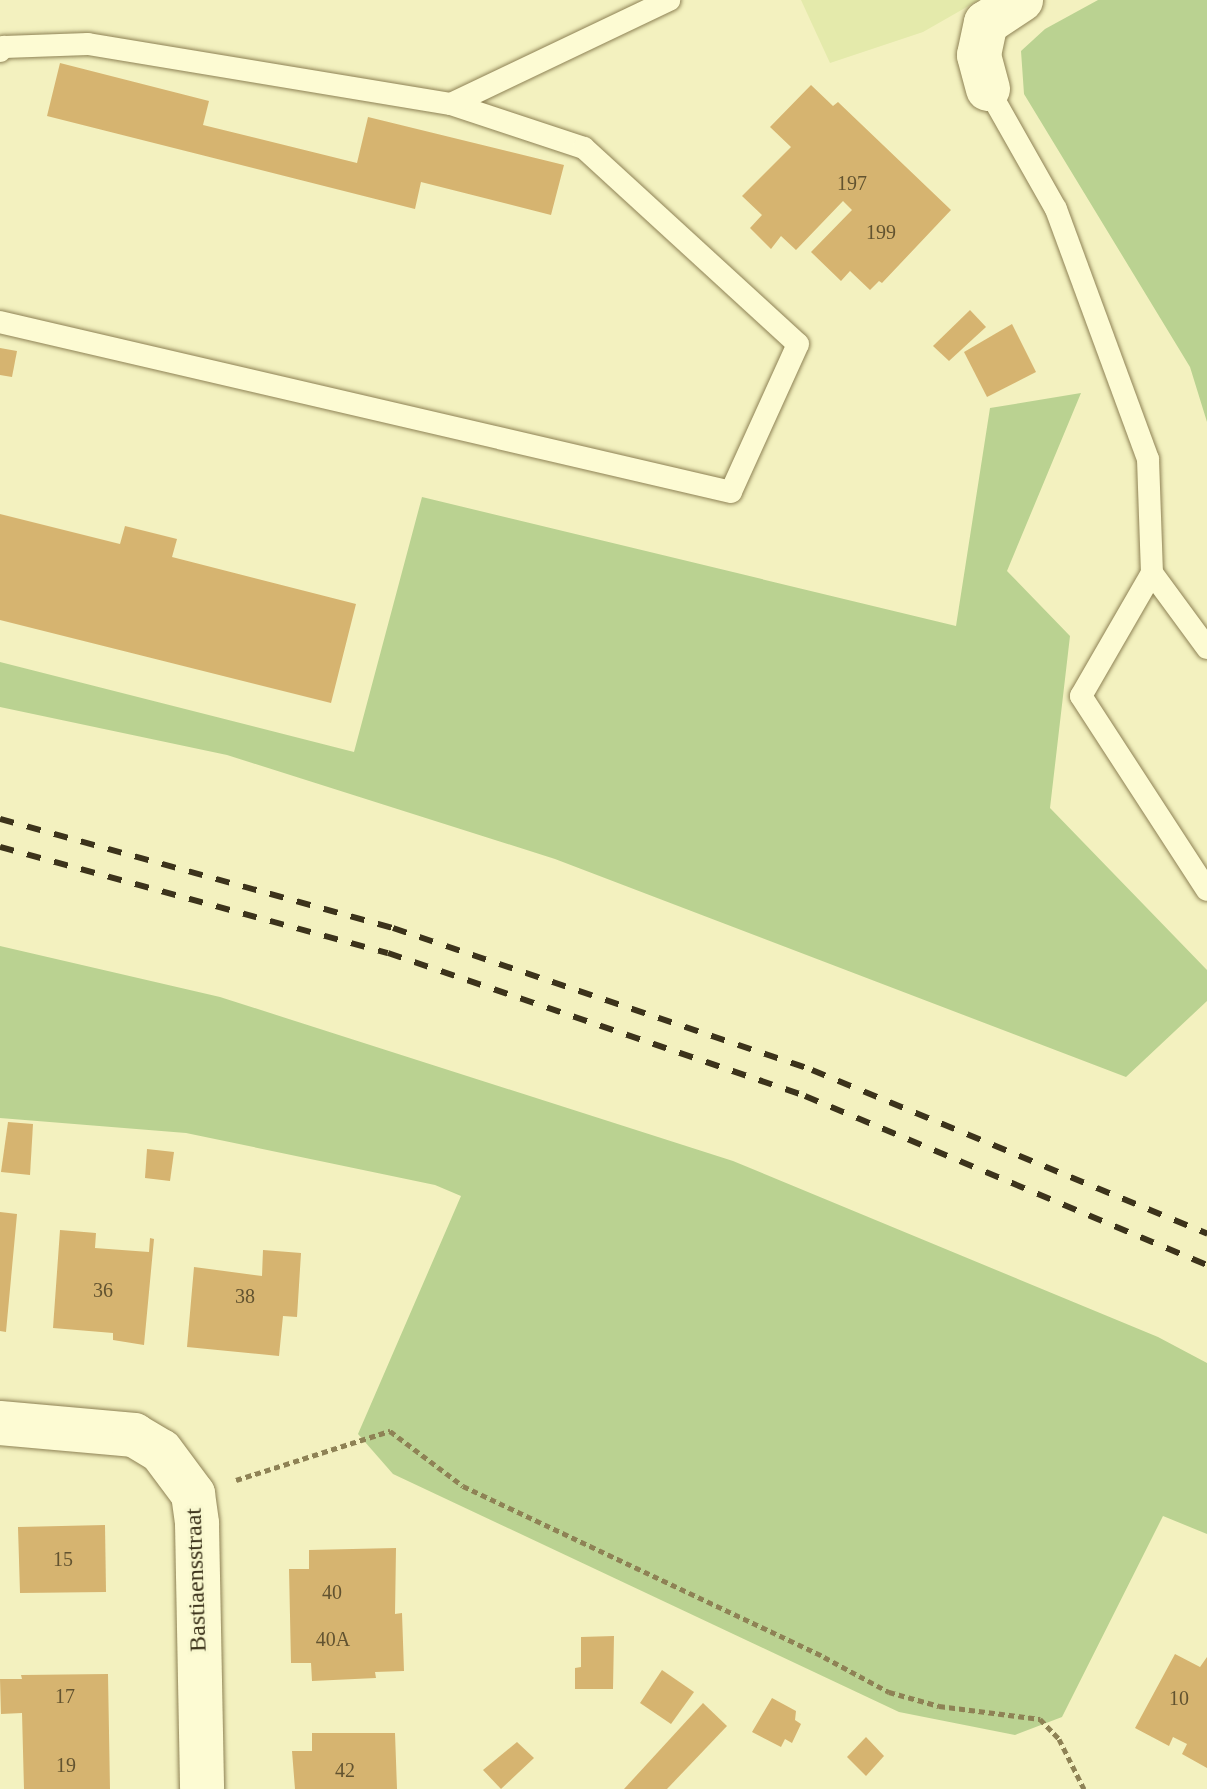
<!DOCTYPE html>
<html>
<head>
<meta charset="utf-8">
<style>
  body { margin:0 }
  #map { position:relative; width:1207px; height:1789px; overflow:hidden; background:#f3f1bf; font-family:"Times New Roman",serif }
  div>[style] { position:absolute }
  .farmland>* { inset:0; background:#e4eaab }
  .green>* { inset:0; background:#bad291 }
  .building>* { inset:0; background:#d6b470 }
  .path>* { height:5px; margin-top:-2.5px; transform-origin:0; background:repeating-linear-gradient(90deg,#8e8255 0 6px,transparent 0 10px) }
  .roads { filter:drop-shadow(0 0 2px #8e8255) drop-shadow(0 0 2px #8e8255) }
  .service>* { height:22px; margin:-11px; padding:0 11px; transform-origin:11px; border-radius:11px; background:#fdfbd3 }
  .minor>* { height:44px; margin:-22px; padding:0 22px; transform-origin:22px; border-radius:22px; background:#fdfbd3 }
  .rail>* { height:6px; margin-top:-3px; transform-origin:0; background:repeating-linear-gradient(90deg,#3c331b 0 14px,transparent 0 28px) }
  span { translate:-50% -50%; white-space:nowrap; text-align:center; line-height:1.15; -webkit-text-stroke:6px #f9f8cf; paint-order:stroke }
  .number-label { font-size:20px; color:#625330 }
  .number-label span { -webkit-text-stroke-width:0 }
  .street-label { font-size:24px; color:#3c331b }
</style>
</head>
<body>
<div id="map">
  <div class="farmland">
    <div style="clip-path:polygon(801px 0,979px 0,923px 32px,830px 63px)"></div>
  </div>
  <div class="green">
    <div style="clip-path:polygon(1098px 0,1207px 0,1207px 422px,1190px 367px,1024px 94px,1021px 51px,1045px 29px)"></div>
    <div style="clip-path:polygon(1081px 393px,1007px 571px,1070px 636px,1050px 808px,1207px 970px,1207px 1001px,1126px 1077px,555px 859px,227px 755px,0 707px,0 662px,354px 752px,422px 497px,956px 626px,990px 408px)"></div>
    <div style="clip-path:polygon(0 946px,220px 997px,733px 1161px,1158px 1337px,1207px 1363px,1207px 1534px,1163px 1516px,1062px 1717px,1015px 1735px,899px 1712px,393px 1474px,358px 1434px,461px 1196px,435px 1185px,186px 1133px,0 1118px)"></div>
  </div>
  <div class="building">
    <div style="clip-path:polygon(60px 63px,209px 101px,203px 125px,357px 163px,368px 117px,564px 165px,551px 215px,421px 182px,415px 209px,47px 116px)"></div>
    <div style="clip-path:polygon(811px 85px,833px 106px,838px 102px,951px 210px,882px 283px,879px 281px,870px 290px,850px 271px,841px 281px,811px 252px,852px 210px,843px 201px,796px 250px,781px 236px,771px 249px,750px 228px,762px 215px,742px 196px,791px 147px,770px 127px)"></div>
    <div style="clip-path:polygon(970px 310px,986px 327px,949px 361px,933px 346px)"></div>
    <div style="clip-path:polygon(1012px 324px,1036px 372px,987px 397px,964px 352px)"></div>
    <div style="clip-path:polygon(0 348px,17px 351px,12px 377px,0 375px)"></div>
    <div style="clip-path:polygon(0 514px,120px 544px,125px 526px,177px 539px,172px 557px,356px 604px,331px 703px,0 620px)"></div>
    <div style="clip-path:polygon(8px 1122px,33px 1124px,30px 1175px,1px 1172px)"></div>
    <div style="clip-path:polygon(147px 1149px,174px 1152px,170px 1181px,145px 1178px)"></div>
    <div style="clip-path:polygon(0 1212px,17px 1214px,6px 1332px,0 1331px)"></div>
    <div style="clip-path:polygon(60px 1230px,96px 1233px,95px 1248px,149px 1252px,150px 1238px,154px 1239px,144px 1345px,113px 1340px,113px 1333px,53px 1328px)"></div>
    <div style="clip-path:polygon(263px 1250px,301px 1253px,297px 1317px,283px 1316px,279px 1356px,187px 1347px,194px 1267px,262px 1276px)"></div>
    <div style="clip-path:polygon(105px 1525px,106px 1592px,20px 1593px,18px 1527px)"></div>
    <div style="clip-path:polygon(396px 1548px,395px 1614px,402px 1613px,404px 1671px,375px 1672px,376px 1678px,312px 1681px,311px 1663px,291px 1663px,289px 1569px,309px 1569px,309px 1550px)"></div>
    <div style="clip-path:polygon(614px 1636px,613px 1689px,575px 1689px,575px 1668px,581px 1667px,581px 1637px)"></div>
    <div style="clip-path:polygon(1175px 1654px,1200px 1667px,1207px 1657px,1207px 1768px,1182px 1754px,1187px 1744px,1173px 1737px,1169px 1746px,1135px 1728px)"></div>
    <div style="clip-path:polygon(662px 1670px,694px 1692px,671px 1724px,640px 1703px)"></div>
    <div style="clip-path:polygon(108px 1674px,110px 1789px,24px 1789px,22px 1713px,1px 1714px,0 1679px,22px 1679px,21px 1675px)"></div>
    <div style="clip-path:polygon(772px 1698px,796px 1711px,795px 1720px,801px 1724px,792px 1743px,785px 1739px,781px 1747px,752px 1732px)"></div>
    <div style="clip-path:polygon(703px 1703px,727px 1726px,667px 1789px,624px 1789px)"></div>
    <div style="clip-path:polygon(312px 1733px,395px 1733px,397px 1789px,295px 1789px,292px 1751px,312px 1751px)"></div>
    <div style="clip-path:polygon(866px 1737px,884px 1756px,866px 1776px,847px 1757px)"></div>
    <div style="clip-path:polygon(517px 1742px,534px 1758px,501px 1789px,483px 1770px)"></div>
  </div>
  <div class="path">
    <div style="left:236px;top:1480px;width:162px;rotate:-17.7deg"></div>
    <div style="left:390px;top:1431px;width:91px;rotate:37deg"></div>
    <div style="left:463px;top:1486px;width:399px;rotate:25.3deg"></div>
    <div style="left:824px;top:1657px;width:74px;rotate:28.3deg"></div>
    <div style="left:889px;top:1692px;width:52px;rotate:15.6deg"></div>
    <div style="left:939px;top:1706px;width:102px;rotate:7.3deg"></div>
    <div style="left:1040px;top:1719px;width:28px;rotate:46deg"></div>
    <div style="left:1059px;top:1739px;width:56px;rotate:63.4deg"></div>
  </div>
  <div class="roads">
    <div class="service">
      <div style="left:0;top:51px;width:6px;rotate:-45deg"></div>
      <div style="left:4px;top:47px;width:84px;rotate:-2deg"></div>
      <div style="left:88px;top:44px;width:368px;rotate:9.4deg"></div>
      <div style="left:451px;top:104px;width:140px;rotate:18.3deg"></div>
      <div style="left:584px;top:148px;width:290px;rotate:42.5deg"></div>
      <div style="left:798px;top:344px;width:162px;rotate:114.4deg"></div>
      <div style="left:731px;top:492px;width:751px;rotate:-166.91deg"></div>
      <div style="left:988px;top:89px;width:138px;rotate:60.5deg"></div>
      <div style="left:1056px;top:209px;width:266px;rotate:69.8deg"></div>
      <div style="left:1148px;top:459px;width:114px;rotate:88deg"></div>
      <div style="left:1152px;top:573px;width:142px;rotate:120deg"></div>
      <div style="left:1081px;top:696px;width:231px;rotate:57deg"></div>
      <div style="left:451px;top:104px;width:242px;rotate:-25.5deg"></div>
      <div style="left:1152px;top:573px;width:93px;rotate:53.7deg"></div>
    </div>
    <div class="minor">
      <div style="left:988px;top:89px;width:35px;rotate:-105deg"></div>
      <div style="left:979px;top:55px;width:33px;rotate:-78deg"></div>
      <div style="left:986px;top:23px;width:42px;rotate:-33.3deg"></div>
      <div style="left:0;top:1423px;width:135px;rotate:5.1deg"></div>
      <div style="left:134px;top:1435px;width:31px;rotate:31deg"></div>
      <div style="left:161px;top:1451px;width:54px;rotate:53.3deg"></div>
      <div style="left:193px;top:1494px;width:30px;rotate:82deg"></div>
      <div style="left:197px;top:1524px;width:265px;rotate:88.9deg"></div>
    </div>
  </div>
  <div class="rail">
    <div style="left:0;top:819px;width:408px;rotate:15.5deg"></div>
    <div style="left:393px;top:928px;width:442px;rotate:18.7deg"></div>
    <div style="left:812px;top:1070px;width:428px;rotate:22.5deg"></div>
    <div style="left:0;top:847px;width:402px;rotate:15.3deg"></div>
    <div style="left:388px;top:953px;width:441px;rotate:18.9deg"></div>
    <div style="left:805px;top:1096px;width:436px;rotate:22.8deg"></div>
  </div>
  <div class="number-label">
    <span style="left:852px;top:183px">197</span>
    <span style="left:881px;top:232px">199</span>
    <span style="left:103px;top:1290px">36</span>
    <span style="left:245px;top:1296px">38</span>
    <span style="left:63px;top:1559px">15</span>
    <span style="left:332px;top:1592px">40</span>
    <span style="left:333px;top:1639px">40A</span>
    <span style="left:65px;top:1696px">17</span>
    <span style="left:1179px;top:1698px">10</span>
    <span style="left:66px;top:1765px">19</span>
    <span style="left:345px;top:1770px">42</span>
  </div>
  <div class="street-label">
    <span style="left:196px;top:1580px;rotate:-92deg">Bastiaensstraat</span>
  </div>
</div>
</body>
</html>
